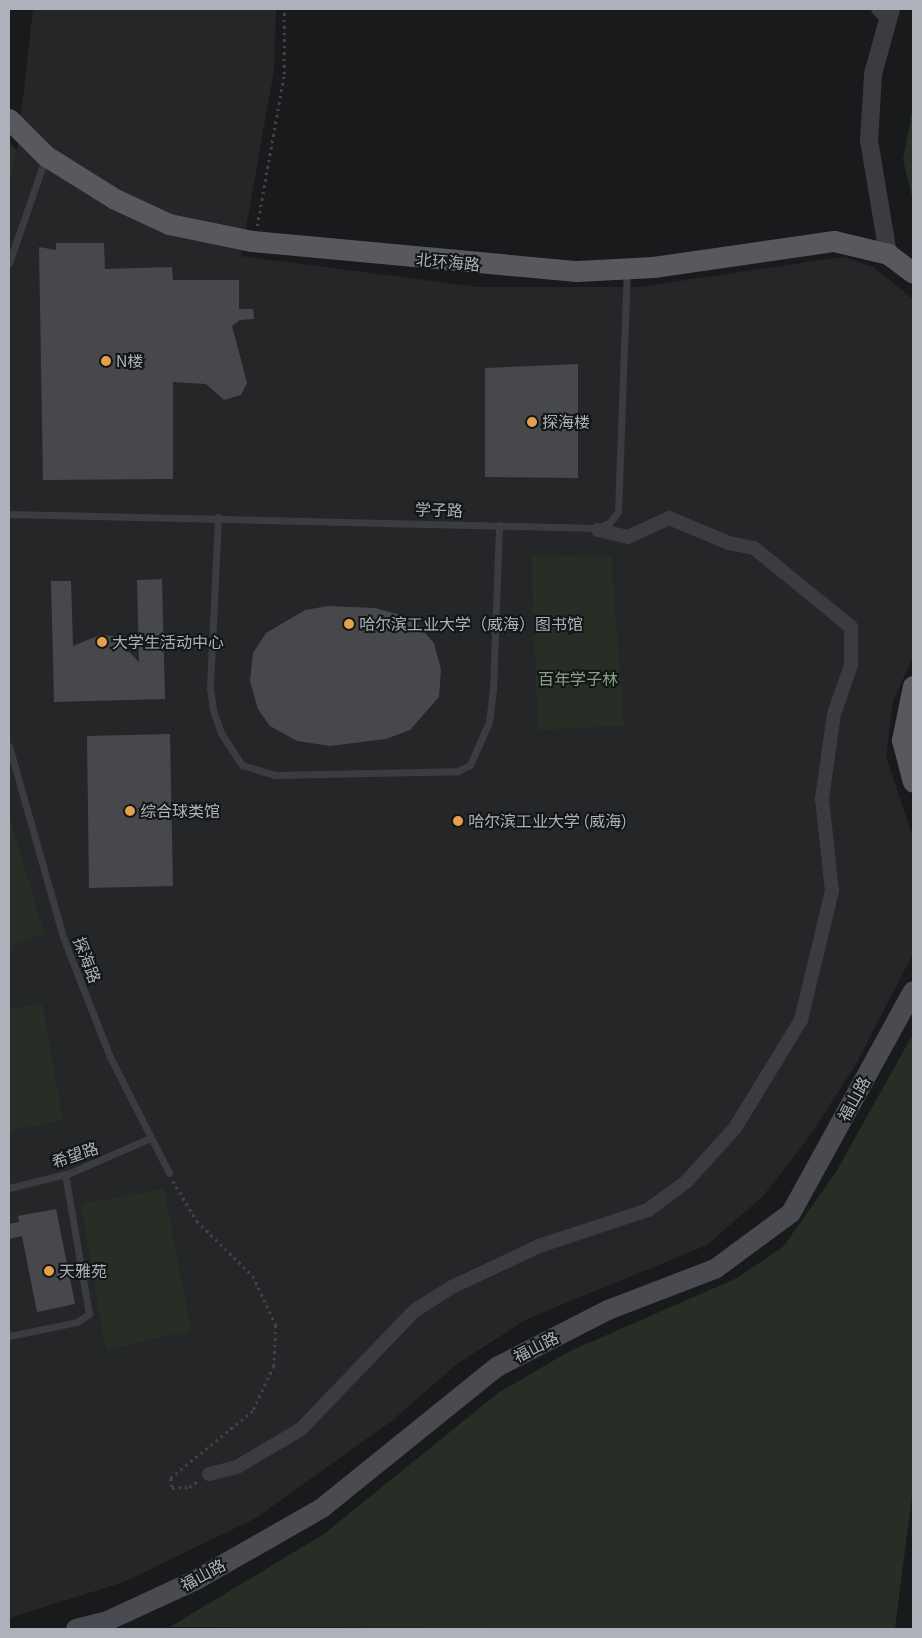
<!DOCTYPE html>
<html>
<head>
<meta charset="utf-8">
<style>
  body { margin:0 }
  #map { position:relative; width:922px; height:1638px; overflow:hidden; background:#191a1b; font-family:"IBM Plex Sans","Noto Sans SC",sans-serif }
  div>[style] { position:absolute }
  .built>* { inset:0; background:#252628 }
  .green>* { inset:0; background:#262e26 }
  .building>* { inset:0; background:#47484b }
  .path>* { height:2.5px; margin-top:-1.25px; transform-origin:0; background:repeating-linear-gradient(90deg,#414347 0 2.5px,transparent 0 6.5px) }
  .service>* { height:7px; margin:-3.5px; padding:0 3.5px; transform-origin:3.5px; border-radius:3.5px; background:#3b3c40 }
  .minor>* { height:14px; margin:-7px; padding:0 7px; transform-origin:7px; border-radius:7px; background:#3b3c40 }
  .tertiary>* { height:18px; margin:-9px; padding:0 9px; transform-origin:9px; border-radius:9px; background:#3b3c40 }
  .secondary>* { height:20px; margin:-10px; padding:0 10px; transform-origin:10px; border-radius:10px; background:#494b50 }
  .primary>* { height:21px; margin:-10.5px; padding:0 10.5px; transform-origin:10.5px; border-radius:10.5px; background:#57595f }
  .dots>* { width:14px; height:14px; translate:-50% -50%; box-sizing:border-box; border:2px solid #141516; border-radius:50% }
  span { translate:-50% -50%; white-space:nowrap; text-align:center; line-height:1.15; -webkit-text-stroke:4px #141516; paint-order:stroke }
  .street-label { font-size:16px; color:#adb2ba }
  .poi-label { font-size:16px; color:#adb2ba }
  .left { translate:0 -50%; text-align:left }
  .park-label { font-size:16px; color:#86a485 }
  .frame { position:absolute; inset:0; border:10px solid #adb2ba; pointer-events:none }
</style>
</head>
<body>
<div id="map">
  <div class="built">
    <div style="clip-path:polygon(33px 9px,276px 9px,274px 70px,241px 256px,478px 287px,638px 287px,843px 257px,873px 267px,913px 299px,913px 657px,893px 701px,886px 757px,913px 837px,913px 954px,855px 1066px,807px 1140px,762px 1197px,707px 1245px,527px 1319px,457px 1364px,393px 1420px,256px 1518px,124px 1582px,9px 1618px,9px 143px,17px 151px)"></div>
  </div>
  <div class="green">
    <div style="clip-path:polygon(913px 106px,913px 201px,903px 160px)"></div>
    <div style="clip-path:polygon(9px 143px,17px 151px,9px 183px)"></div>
    <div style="clip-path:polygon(531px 555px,611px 557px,624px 726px,538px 730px)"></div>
    <div style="clip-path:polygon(9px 815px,44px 933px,9px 947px)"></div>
    <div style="clip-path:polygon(42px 1003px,63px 1120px,9px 1131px,9px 1009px)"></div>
    <div style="clip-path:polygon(913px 1034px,913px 1488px,895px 1629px,170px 1627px,324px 1534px,498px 1393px,568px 1352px,737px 1278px,783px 1247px,836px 1172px)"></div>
    <div style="clip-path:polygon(164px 1189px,191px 1331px,106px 1350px,81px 1204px)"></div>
  </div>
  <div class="building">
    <div style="clip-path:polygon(56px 243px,104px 243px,105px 269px,172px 267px,173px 280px,239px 280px,239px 309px,253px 309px,254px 319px,240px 320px,232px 326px,247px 383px,241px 395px,224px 400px,206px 384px,173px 382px,173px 479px,43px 480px,39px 247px,56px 250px)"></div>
    <div style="clip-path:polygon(578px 364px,578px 478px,485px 477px,485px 368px)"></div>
    <div style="clip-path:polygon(162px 579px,165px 699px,54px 702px,51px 581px,71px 581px,73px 646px,100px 635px,113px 636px,139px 662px,137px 580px)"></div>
    <div style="clip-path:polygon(328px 606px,375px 608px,400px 615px,417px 624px,434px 643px,441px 670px,439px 697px,410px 730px,386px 739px,330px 746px,297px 741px,270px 726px,258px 709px,250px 681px,253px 653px,266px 633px,305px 610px)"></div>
    <div style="clip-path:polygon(170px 734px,173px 886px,89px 888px,87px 736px)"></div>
    <div style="clip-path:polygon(56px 1209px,75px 1304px,37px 1312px,22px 1236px,9px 1239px,9px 1224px,19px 1222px,18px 1216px)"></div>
  </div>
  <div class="path">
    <div style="left:257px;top:226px;width:154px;rotate:-79.9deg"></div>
    <div style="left:284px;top:74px;width:65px;rotate:-90deg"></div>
    <div style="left:173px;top:1181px;width:47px;rotate:59deg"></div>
    <div style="left:197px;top:1221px;width:78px;rotate:44.5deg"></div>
    <div style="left:253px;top:1276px;width:54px;rotate:64.9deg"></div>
    <div style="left:276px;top:1325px;width:41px;rotate:92.8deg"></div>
    <div style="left:274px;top:1366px;width:50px;rotate:115deg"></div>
    <div style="left:253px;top:1411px;width:106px;rotate:140.7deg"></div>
    <div style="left:171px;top:1478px;width:10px;rotate:84deg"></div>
    <div style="left:172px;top:1488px;width:17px;rotate:-3deg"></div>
    <div style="left:189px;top:1487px;width:12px;rotate:-35deg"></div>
  </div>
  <div class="service">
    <div style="left:9px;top:263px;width:110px;rotate:-70.9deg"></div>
    <div style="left:9px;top:514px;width:588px;rotate:1.36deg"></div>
    <div style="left:597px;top:528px;width:13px;rotate:-23deg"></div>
    <div style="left:609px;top:523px;width:14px;rotate:-51deg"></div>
    <div style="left:618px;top:512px;width:241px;rotate:-87.9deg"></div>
    <div style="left:218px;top:517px;width:171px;rotate:92.7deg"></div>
    <div style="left:210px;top:688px;width:22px;rotate:82deg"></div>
    <div style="left:213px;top:710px;width:24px;rotate:71deg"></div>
    <div style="left:221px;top:733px;width:38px;rotate:57deg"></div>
    <div style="left:242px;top:765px;width:34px;rotate:17deg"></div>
    <div style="left:274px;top:775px;width:184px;rotate:-1.2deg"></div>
    <div style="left:458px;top:771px;width:13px;rotate:-27deg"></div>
    <div style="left:470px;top:765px;width:47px;rotate:-66.2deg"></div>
    <div style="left:489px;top:722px;width:32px;rotate:-83deg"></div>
    <div style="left:493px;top:690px;width:165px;rotate:-87.9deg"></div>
    <div style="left:9px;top:746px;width:198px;rotate:74.2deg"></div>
    <div style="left:63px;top:937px;width:129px;rotate:68.6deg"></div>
    <div style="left:110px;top:1057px;width:130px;rotate:63deg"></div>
    <div style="left:9px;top:1188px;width:63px;rotate:-13.8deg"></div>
    <div style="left:70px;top:1173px;width:85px;rotate:-23.6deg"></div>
    <div style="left:9px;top:1336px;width:69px;rotate:-11.6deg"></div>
    <div style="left:77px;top:1322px;width:14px;rotate:-34deg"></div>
    <div style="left:89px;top:1314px;width:142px;rotate:-99.7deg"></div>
  </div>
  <div class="minor">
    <div style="left:878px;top:9px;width:13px;rotate:45deg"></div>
    <div style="left:209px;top:1474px;width:29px;rotate:-14deg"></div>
    <div style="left:237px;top:1467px;width:74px;rotate:-30.7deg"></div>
    <div style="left:301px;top:1429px;width:163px;rotate:-46.2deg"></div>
    <div style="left:414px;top:1311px;width:45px;rotate:-32.3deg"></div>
    <div style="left:452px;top:1287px;width:96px;rotate:-25.2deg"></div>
    <div style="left:539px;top:1246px;width:115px;rotate:-18.3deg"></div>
    <div style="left:648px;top:1210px;width:47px;rotate:-36.4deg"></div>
    <div style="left:686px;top:1182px;width:73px;rotate:-47.8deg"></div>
    <div style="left:735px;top:1128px;width:127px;rotate:-58.6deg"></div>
    <div style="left:801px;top:1020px;width:133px;rotate:-76.5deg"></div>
    <div style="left:832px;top:891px;width:93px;rotate:-96.2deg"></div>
    <div style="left:822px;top:799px;width:86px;rotate:-82deg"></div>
    <div style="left:834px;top:714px;width:52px;rotate:-70.9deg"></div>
    <div style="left:851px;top:665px;width:38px;rotate:-90deg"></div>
    <div style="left:851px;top:627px;width:125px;rotate:-140.8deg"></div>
    <div style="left:754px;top:548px;width:25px;rotate:-169deg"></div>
    <div style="left:729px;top:543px;width:65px;rotate:-157.4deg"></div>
    <div style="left:669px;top:518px;width:45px;rotate:155.1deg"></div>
    <div style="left:628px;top:537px;width:31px;rotate:-167deg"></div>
  </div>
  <div class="tertiary">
    <div style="left:888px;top:254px;width:116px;rotate:-99.5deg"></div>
    <div style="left:869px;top:140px;width:66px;rotate:-86.5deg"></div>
    <div style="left:873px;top:74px;width:67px;rotate:-74.5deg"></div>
  </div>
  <div class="secondary">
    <div style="left:76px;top:1629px;width:30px;rotate:-14deg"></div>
    <div style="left:105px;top:1622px;width:100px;rotate:-24.8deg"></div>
    <div style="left:196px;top:1580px;width:145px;rotate:-29.7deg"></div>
    <div style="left:322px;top:1508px;width:225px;rotate:-38.9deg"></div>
    <div style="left:497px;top:1367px;width:125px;rotate:-27.2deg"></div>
    <div style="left:608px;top:1310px;width:115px;rotate:-21deg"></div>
    <div style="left:715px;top:1269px;width:94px;rotate:-36.4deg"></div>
    <div style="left:791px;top:1213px;width:253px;rotate:-61.2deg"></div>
  </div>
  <div class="primary">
    <div style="left:9px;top:119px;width:52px;rotate:45deg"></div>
    <div style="left:46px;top:156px;width:81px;rotate:31.9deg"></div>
    <div style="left:115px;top:199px;width:60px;rotate:24.8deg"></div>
    <div style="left:169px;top:224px;width:85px;rotate:11.6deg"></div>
    <div style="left:252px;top:241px;width:326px;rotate:5.3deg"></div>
    <div style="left:577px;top:271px;width:76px;rotate:-3deg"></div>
    <div style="left:653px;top:267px;width:183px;rotate:-8.2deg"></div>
    <div style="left:834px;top:241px;width:56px;rotate:13.5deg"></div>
    <div style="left:888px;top:254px;width:31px;rotate:37deg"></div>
    <div style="left:913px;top:686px;width:55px;rotate:101.5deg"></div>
    <div style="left:902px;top:740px;width:43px;rotate:75.3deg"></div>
  </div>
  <div class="dots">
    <div style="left:106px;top:361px;background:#e6a147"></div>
    <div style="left:532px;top:422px;background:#e6a147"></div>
    <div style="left:349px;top:624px;background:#e6a147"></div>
    <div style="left:102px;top:642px;background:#e6a147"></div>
    <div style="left:130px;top:811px;background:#e6a147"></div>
    <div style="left:458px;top:821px;background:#e6a147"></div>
    <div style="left:49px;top:1271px;background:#e6a147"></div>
  </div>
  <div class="street-label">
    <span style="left:448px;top:262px;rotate:5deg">北环海路</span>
    <span style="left:439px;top:510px;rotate:2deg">学子路</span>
    <span style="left:87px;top:960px;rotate:69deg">探海路</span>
    <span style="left:854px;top:1099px;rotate:-61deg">福山路</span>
    <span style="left:75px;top:1155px;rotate:-19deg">希望路</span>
    <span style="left:536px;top:1347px;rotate:-27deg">福山路</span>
    <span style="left:203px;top:1575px;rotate:-28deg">福山路</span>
  </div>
  <div class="poi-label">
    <span class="left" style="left:116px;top:361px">N楼</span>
    <span class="left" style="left:542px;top:422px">探海楼</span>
    <span class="left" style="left:359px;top:624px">哈尔滨工业大学（威海）图书馆</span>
    <span class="left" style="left:112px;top:642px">大学生活动中心</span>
    <span class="left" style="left:140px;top:811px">综合球类馆</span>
    <span class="left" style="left:468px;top:821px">哈尔滨工业大学 (威海)</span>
    <span class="left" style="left:59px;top:1271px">天雅苑</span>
  </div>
  <div class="park-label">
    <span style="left:578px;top:679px">百年学子林</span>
  </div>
  <div class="frame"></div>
</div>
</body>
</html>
